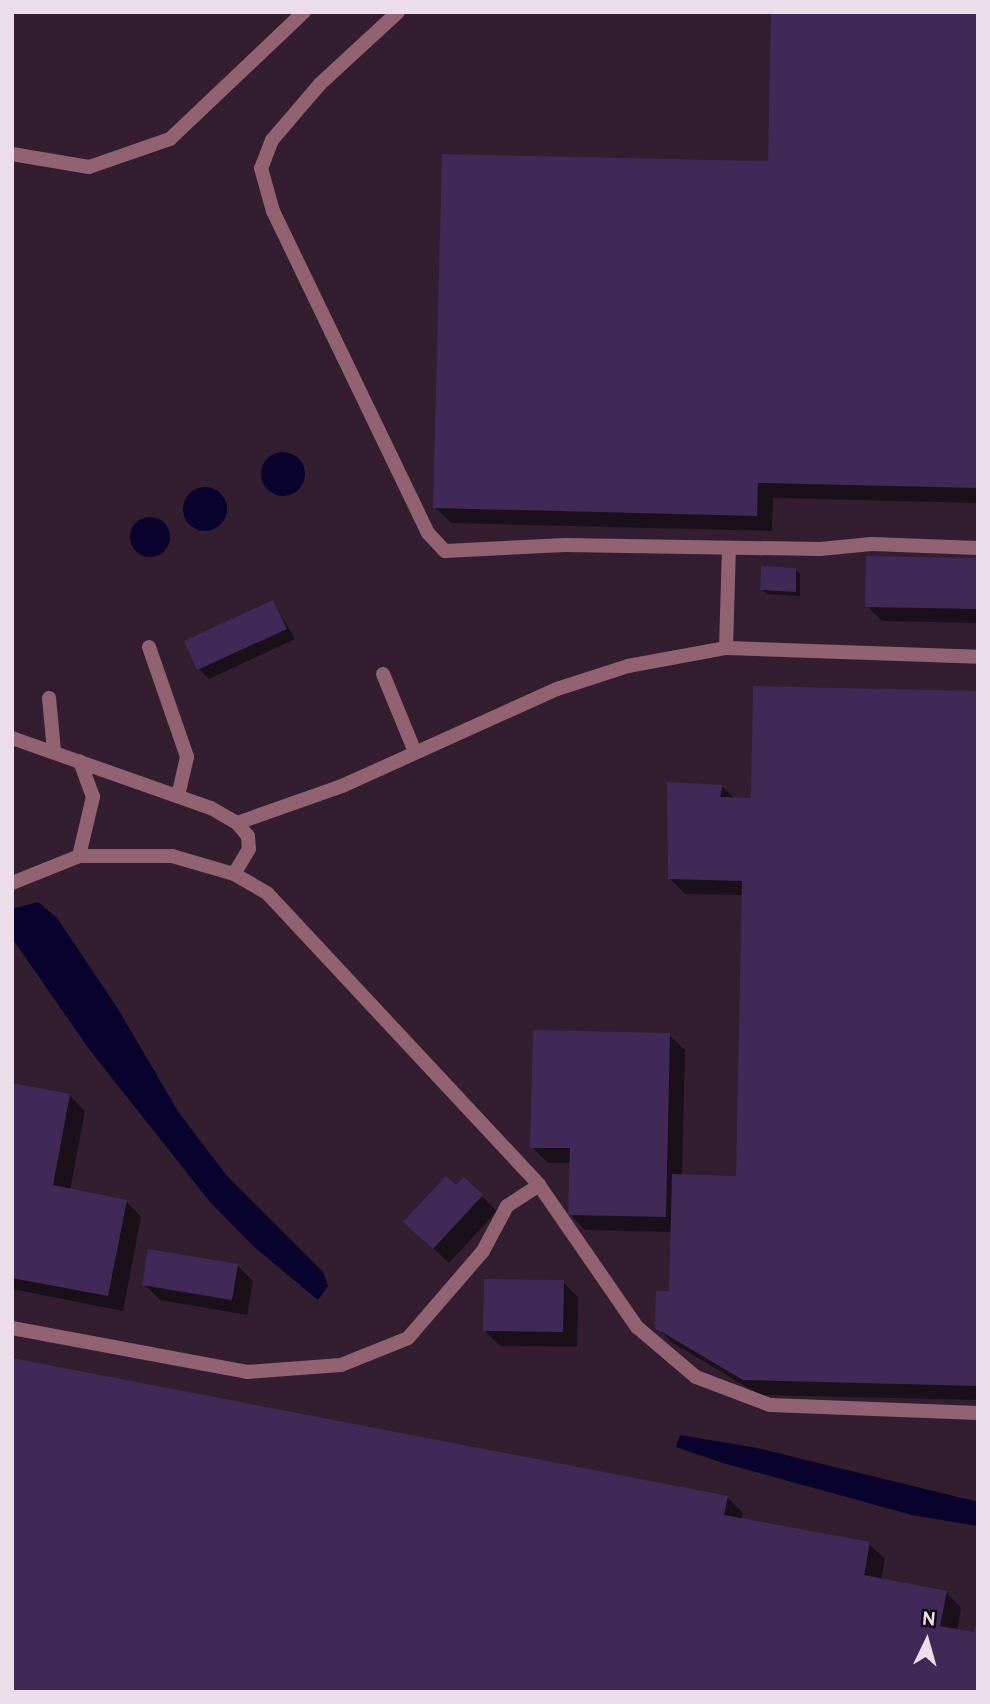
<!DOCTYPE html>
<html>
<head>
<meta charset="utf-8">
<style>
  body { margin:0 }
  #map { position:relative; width:990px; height:1704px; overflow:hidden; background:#321e2f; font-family:Overpass,sans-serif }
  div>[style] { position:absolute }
  .water>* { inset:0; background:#08022c }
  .round { border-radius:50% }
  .shadow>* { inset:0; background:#0007 }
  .building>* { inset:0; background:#402957 }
  .lane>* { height:14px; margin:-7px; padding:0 7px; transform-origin:7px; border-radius:7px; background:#916271 }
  span { translate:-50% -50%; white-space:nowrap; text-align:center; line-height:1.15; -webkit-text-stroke:7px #140c13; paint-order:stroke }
  .frame { position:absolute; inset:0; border:14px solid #ebdee9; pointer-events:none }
  .north { position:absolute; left:892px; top:1606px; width:70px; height:70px; -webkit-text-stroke:5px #140c13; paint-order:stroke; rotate:5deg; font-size:19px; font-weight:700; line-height:28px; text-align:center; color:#ebdee9 }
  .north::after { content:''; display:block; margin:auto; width:24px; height:32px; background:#ebdee9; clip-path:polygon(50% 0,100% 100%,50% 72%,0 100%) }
</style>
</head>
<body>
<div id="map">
  <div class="water">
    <div class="round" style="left:261px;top:452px;width:44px;height:44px"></div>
    <div class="round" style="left:183px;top:487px;width:44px;height:44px"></div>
    <div class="round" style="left:130px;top:517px;width:40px;height:40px"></div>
    <div style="clip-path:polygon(38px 902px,57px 918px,118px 1009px,179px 1113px,227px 1176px,323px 1272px,328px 1286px,318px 1300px,253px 1246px,210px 1202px,89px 1049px,12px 938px,12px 909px)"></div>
    <div style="clip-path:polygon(680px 1435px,757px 1448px,978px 1502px,978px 1526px,912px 1515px,723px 1463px,676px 1447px)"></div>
  </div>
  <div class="shadow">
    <div style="clip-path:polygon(978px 12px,978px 503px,773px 498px,772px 531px,451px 523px,435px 507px,769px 163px)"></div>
    <div style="clip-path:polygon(978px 560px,978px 623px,882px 621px,867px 606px)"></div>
    <div style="clip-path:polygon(795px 569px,800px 574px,800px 596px,767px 594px,762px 590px)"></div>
    <div style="clip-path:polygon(273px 602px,295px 639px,209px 679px,199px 669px)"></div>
    <div style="clip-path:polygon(978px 693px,978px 1400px,760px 1395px,673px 1343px,657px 1328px,671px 1293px,672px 1232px,585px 1230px,570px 1214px,571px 1163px,548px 1163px,532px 1147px,669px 1035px,685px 1050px,682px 1176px,737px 1178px,744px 895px,685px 894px,669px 878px,722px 786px,735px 799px,753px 800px)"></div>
    <div style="clip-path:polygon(12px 1085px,70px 1096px,85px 1111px,70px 1190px,126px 1201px,141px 1217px,123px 1311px,12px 1289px)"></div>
    <div style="clip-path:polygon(464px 1179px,497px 1211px,449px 1263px,421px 1237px)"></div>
    <div style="clip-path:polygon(238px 1266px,253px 1281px,247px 1315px,160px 1300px,144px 1284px)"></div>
    <div style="clip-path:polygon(563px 1282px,578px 1297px,577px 1347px,500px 1346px,484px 1330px)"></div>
    <div style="clip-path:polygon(727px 1497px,743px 1513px,741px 1520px,869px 1544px,885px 1559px,881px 1580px,946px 1592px,961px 1608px,957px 1631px,975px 1634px,978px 1692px,12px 1692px)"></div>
  </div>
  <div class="building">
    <div style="clip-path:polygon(771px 12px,978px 12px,978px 488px,758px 483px,757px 516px,433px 508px,442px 154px,768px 161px)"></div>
    <div style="clip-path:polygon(866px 556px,978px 558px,978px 609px,865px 607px)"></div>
    <div style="clip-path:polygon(761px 566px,796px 568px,796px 592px,760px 590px)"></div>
    <div style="clip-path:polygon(273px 600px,287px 629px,197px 670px,184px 641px)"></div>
    <div style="clip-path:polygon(753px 686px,978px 691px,978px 1386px,743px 1380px,655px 1328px,656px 1291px,669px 1291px,672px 1174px,736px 1176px,742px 881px,668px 879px,667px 782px,723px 785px,720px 797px,751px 798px)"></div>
    <div style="clip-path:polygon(533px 1030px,670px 1033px,666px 1217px,568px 1215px,570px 1148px,530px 1148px)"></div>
    <div style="clip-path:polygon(12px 1083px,70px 1094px,53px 1185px,127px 1200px,108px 1296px,12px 1278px)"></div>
    <div style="clip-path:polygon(446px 1176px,456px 1185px,464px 1177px,483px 1195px,433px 1249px,403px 1222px)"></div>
    <div style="clip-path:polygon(148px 1249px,238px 1264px,232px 1300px,142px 1285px)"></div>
    <div style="clip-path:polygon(484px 1279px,564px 1280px,563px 1332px,483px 1331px)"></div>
    <div style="clip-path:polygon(12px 1358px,728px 1496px,724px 1515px,870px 1542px,864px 1575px,947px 1591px,940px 1626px,974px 1632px,978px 1618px,978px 1692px,12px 1692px)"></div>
  </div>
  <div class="lane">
    <div style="left:398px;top:12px;width:106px;rotate:137.3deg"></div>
    <div style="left:320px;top:84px;width:74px;rotate:130.6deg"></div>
    <div style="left:272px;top:140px;width:30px;rotate:111deg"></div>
    <div style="left:261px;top:168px;width:45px;rotate:74.4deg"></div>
    <div style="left:273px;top:211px;width:357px;rotate:64.3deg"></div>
    <div style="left:428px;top:533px;width:25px;rotate:47deg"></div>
    <div style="left:445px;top:551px;width:120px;rotate:-2.9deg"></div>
    <div style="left:565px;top:545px;width:255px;rotate:0.9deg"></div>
    <div style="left:820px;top:549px;width:52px;rotate:-5.5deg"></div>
    <div style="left:872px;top:544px;width:106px;rotate:2.2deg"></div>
    <div style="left:12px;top:154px;width:78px;rotate:9.6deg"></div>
    <div style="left:89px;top:167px;width:86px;rotate:-19.1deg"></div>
    <div style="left:170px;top:139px;width:185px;rotate:-43.5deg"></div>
    <div style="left:149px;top:647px;width:116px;rotate:70.9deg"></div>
    <div style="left:187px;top:757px;width:40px;rotate:103deg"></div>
    <div style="left:726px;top:648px;width:100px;rotate:-88.3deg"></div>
    <div style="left:383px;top:674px;width:84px;rotate:67.7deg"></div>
    <div style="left:49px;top:698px;width:53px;rotate:84.6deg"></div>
    <div style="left:12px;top:738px;width:211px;rotate:19.4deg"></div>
    <div style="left:211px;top:808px;width:30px;rotate:30deg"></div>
    <div style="left:237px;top:823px;width:17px;rotate:50deg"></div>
    <div style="left:248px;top:836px;width:13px;rotate:86deg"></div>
    <div style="left:249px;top:849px;width:29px;rotate:121deg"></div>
    <div style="left:237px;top:823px;width:111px;rotate:-19.4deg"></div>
    <div style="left:342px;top:786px;width:236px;rotate:-24.3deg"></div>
    <div style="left:557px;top:689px;width:75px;rotate:-17.9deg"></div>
    <div style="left:628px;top:666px;width:100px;rotate:-10.4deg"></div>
    <div style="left:726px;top:648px;width:252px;rotate:2deg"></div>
    <div style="left:79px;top:856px;width:61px;rotate:-76.7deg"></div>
    <div style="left:93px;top:797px;width:38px;rotate:-110deg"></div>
    <div style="left:12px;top:883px;width:72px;rotate:-21.9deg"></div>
    <div style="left:79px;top:856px;width:93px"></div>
    <div style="left:172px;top:856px;width:65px;rotate:16.2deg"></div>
    <div style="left:234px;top:874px;width:39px;rotate:30deg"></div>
    <div style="left:268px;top:894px;width:398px;rotate:47deg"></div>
    <div style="left:539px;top:1185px;width:173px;rotate:55.4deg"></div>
    <div style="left:637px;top:1327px;width:77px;rotate:40.3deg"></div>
    <div style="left:696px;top:1377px;width:79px;rotate:20.7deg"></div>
    <div style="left:770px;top:1405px;width:208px;rotate:2.2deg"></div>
    <div style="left:12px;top:1328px;width:239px;rotate:10.6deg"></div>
    <div style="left:247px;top:1372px;width:94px;rotate:-4.3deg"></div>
    <div style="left:341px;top:1365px;width:72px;rotate:-21.9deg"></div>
    <div style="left:408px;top:1338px;width:115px;rotate:-49.2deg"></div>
    <div style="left:483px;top:1251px;width:51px;rotate:-61.9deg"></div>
    <div style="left:507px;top:1206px;width:38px;rotate:-33deg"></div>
  </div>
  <div class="frame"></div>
  <div class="north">N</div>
</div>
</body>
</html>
